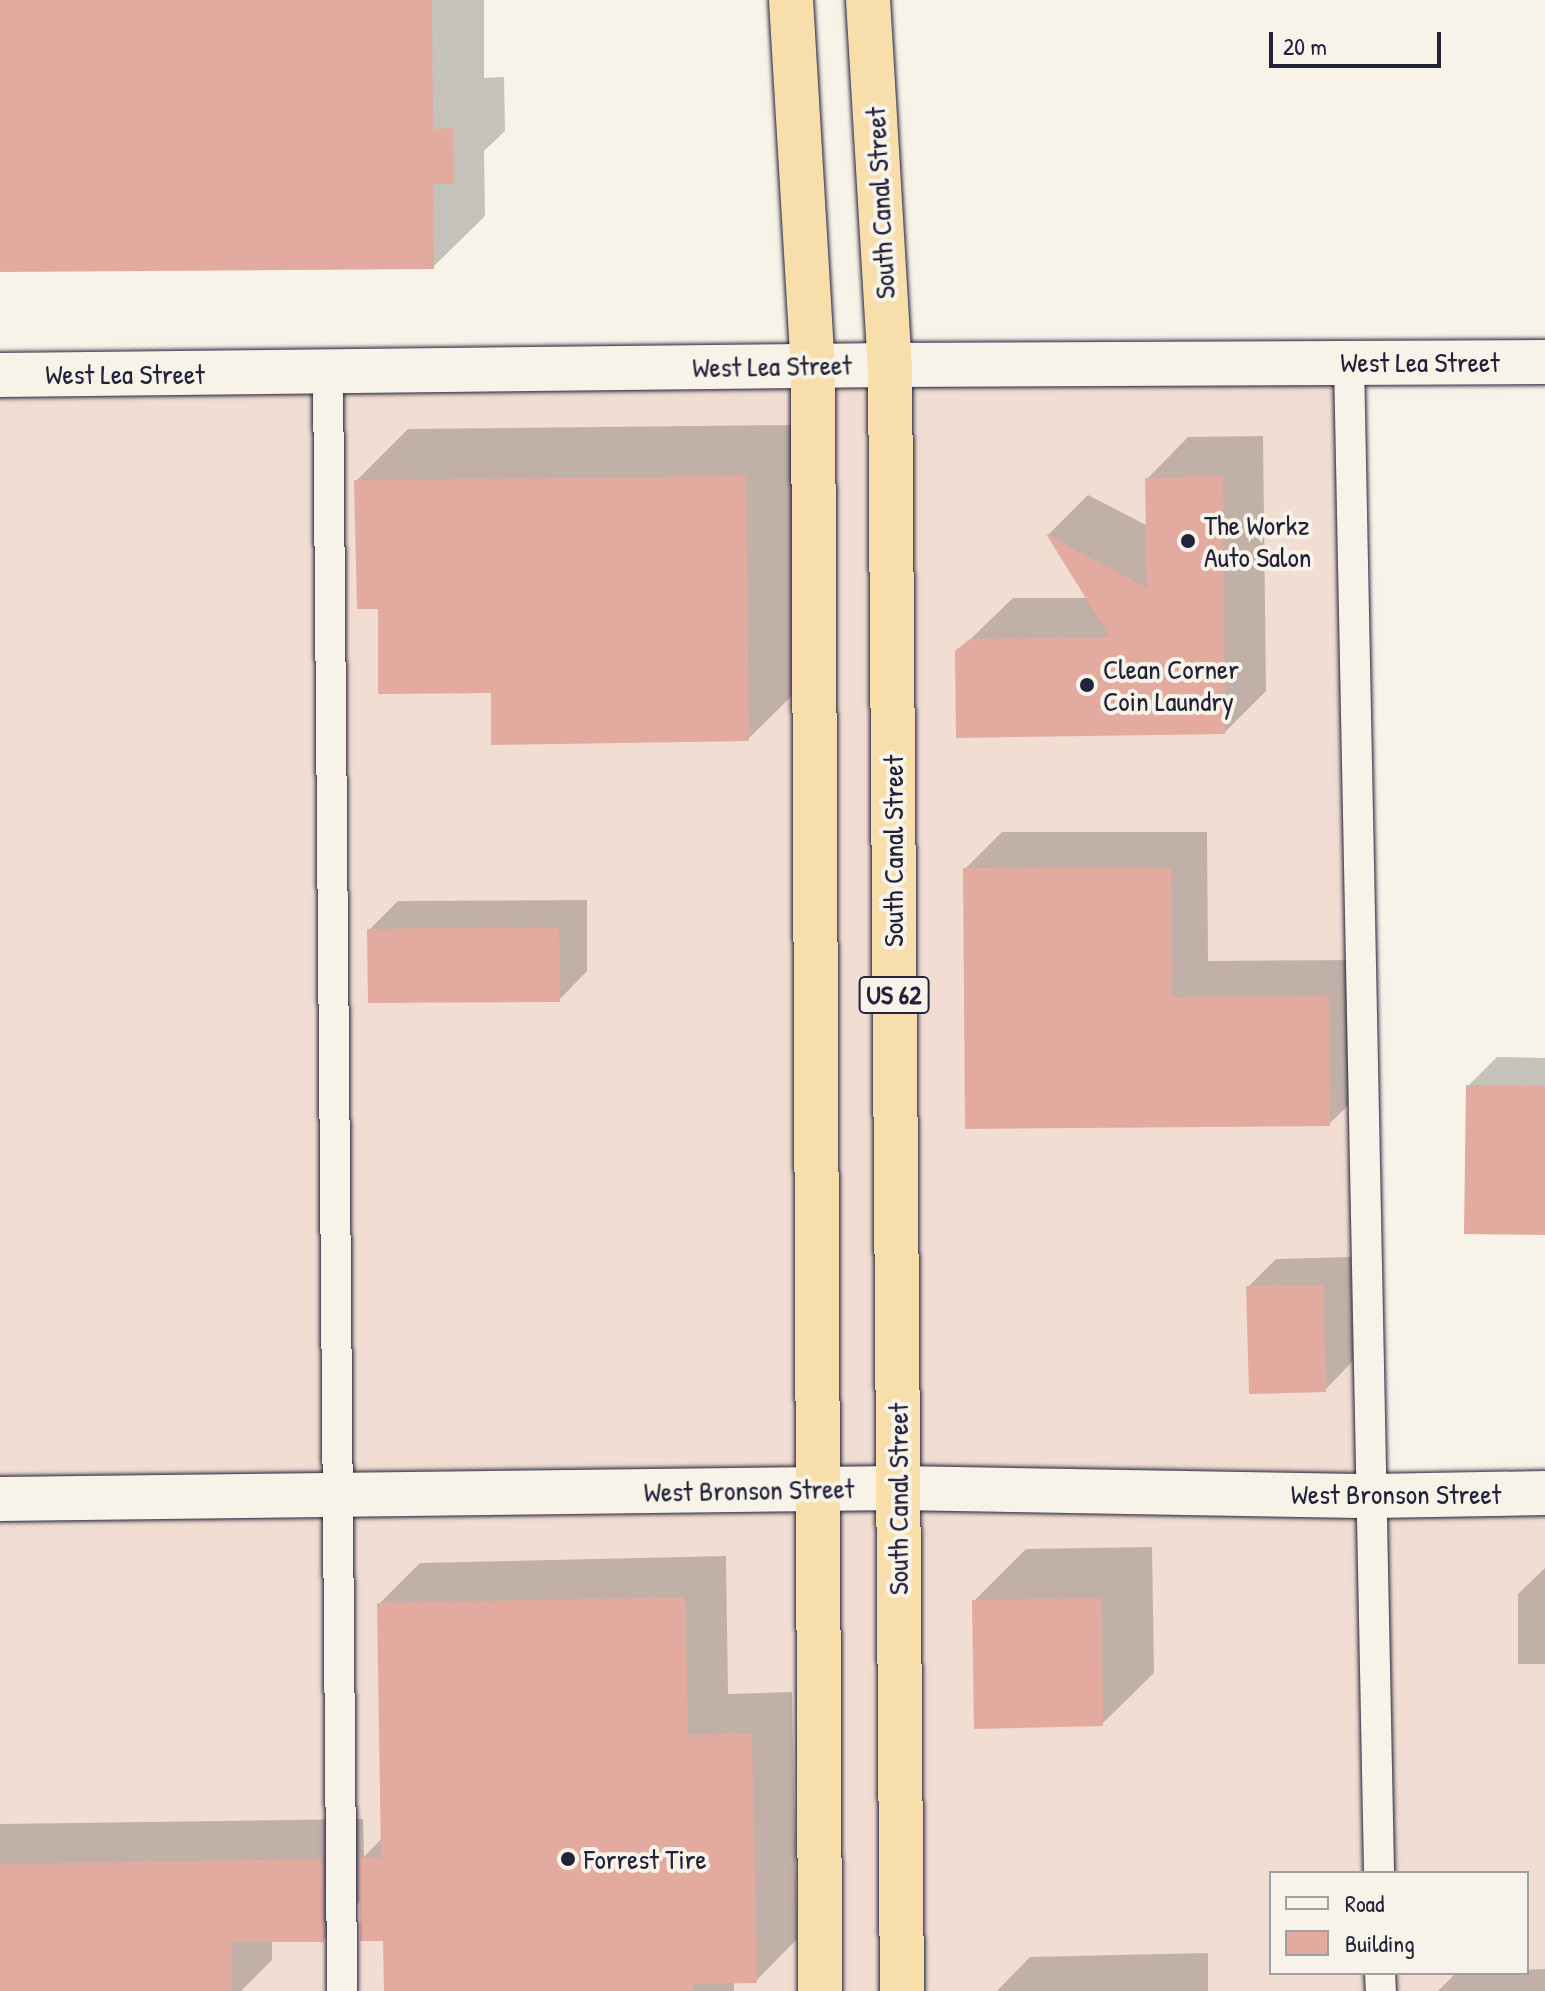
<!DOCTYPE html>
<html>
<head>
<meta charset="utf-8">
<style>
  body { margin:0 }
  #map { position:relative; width:1545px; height:1991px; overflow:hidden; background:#f7f3e8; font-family:"Patrick Hand",sans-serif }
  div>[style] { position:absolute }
  .built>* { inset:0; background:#f1ddd2 }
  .shadow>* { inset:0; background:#0003 }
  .building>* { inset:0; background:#e3aa9f }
  .roads { filter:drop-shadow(0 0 2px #22223b) drop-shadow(0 0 2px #22223b) }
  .service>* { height:30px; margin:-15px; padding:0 15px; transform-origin:15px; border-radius:15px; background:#f7f3e8 }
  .minor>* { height:44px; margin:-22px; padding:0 22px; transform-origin:22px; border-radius:22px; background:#f7f3e8 }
  .tertiary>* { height:44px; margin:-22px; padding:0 22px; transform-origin:22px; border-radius:22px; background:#f7f3e8 }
  .secondary>* { height:44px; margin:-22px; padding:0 22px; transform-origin:22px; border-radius:22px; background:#f7f3e8 }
  .trunk>* { height:44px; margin:-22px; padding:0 22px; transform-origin:22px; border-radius:22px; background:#f8deab }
  .dots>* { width:22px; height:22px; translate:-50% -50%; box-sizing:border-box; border:4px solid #f7f3e8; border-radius:50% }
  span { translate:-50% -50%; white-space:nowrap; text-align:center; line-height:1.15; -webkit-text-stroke:8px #f7f3e8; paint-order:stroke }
  .shield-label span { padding:2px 6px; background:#f7f3e8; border:2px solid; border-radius:6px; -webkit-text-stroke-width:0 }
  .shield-label { font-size:26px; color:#22223b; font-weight:700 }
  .street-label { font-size:28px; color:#22223b }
  .poi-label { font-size:28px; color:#22223b }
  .left { translate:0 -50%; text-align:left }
  .legend { position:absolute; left:1269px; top:1871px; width:260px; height:104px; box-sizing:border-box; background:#f7f3e8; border:2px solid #a29fa3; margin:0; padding:10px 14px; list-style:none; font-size:24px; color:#22223b }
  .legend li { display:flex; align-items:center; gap:16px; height:40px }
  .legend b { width:40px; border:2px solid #a29fa3 }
  .scale { position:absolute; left:1269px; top:32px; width:172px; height:36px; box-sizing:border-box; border:4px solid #22223b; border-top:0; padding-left:10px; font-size:24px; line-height:28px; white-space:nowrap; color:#22223b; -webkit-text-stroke:6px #f7f3e8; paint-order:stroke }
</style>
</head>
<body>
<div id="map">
  <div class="built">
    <div style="clip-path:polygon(evenodd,1349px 362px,1373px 1496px,1545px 1493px,1545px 1991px,0 1991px,0 375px,1349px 362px,1271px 1873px,1527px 1873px,1527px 1973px,1271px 1973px,1271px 1873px)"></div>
  </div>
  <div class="shadow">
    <div style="clip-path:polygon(0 0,484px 0,484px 78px,504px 77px,505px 131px,484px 151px,485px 216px,433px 267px,0 269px)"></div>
    <div style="clip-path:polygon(797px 425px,800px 688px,748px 739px,493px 691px,380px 607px,356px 481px,408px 429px)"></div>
    <div style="clip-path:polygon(1263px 436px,1266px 691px,1225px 732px,957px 652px,1013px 598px,1088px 598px,1048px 535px,1088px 495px,1148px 526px,1147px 479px,1188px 437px)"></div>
    <div style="clip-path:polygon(1002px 832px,1207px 832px,1208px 961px,1365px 960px,1366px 1088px,1329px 1124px,965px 869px)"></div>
    <div style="clip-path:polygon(587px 900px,587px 971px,559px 1000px,369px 930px,398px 901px)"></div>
    <div style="clip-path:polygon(1497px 1057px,1545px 1058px,1545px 1233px,1468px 1086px)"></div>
    <div style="clip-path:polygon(1351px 1257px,1353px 1361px,1325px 1390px,1248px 1287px,1276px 1259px)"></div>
    <div style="clip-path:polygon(1152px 1547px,1154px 1673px,1102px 1724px,974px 1601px,1026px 1549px)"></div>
    <div style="clip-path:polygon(726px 1556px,728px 1694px,792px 1692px,797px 1939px,756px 1981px,734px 1981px,734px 1991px,386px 1991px,385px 1939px,361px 1901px,323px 1940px,272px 1940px,272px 1960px,241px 1991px,0 1991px,0 1824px,363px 1819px,364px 1857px,383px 1837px,379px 1604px,420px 1563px)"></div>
    <div style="clip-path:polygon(1545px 1568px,1545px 1664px,1518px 1664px,1518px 1594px)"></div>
    <div style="clip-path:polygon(1208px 1953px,1208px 1991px,997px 1991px,1030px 1957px)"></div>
    <div style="clip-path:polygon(1545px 1969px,1545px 1991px,1438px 1991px,1456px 1973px)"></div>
  </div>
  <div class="building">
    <div style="clip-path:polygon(0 0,432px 0,433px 129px,453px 128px,454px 184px,433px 184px,434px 269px,0 272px)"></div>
    <div style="clip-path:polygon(746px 476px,749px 741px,491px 745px,491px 693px,378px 694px,378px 609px,357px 609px,354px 480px)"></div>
    <div style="clip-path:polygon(1223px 476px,1225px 734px,956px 738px,955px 651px,970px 639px,1110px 637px,1046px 534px,1147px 588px,1145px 478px)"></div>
    <div style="clip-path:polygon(1171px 867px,1172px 997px,1329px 996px,1330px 1126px,965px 1129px,963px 868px)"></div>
    <div style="clip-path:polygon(559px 927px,560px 1002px,368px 1003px,367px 929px)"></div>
    <div style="clip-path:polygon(1466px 1085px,1545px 1086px,1545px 1235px,1464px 1234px)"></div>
    <div style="clip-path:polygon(1323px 1285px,1326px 1392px,1249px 1394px,1246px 1286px)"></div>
    <div style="clip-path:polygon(685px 1597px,688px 1735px,752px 1733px,757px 1983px,693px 1984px,693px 1991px,384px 1991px,383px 1941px,360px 1941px,359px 1858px,381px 1858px,377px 1603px)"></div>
    <div style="clip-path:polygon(1101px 1598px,1103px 1726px,974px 1729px,972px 1600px)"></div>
    <div style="clip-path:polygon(323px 1859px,324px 1942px,232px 1942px,232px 1991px,0 1991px,0 1864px)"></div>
  </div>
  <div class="roads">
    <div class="service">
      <div style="left:1349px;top:362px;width:1511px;rotate:88.86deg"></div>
      <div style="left:328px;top:373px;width:1618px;rotate:89.5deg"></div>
      <div style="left:1380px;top:1973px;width:18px;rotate:87deg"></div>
    </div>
    <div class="minor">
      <div style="left:0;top:1499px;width:898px;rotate:-0.7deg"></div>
      <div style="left:898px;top:1488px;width:475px;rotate:1deg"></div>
      <div style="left:1373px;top:1496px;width:172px;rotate:-1deg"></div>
    </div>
    <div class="tertiary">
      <div style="left:0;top:375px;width:890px;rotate:-0.64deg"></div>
    </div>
    <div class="secondary">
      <div style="left:890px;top:365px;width:655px;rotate:-0.26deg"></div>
    </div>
    <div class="trunk">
      <div style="left:791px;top:0;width:367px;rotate:86.6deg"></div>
      <div style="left:813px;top:366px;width:1625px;rotate:89.75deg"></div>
      <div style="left:868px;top:0;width:366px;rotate:86.6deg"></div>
      <div style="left:890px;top:365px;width:1626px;rotate:89.58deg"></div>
    </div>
  </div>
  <div class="dots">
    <div style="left:1188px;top:541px;background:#22223b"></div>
    <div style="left:1087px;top:685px;background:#22223b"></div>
    <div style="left:568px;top:1859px;background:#22223b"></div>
  </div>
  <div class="shield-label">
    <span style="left:894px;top:995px">US 62</span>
  </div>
  <div class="street-label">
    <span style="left:880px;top:203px;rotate:-93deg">South Canal Street</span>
    <span style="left:1420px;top:362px">West Lea Street</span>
    <span style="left:772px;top:366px;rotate:-1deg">West Lea Street</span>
    <span style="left:125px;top:374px">West Lea Street</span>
    <span style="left:893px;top:851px;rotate:-90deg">South Canal Street</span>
    <span style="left:749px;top:1490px;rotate:-1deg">West Bronson Street</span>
    <span style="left:1396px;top:1494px">West Bronson Street</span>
    <span style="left:898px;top:1499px;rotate:-90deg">South Canal Street</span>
  </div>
  <div class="poi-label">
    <span class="left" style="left:1204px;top:541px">The Workz<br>Auto Salon</span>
    <span class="left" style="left:1103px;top:685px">Clean Corner<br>Coin Laundry</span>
    <span class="left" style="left:584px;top:1859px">Forrest Tire</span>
  </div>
  <ul class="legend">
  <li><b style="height:10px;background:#f7f3e8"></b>Road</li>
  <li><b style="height:22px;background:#e3aa9f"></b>Building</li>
  </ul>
  <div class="scale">20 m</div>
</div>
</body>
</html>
